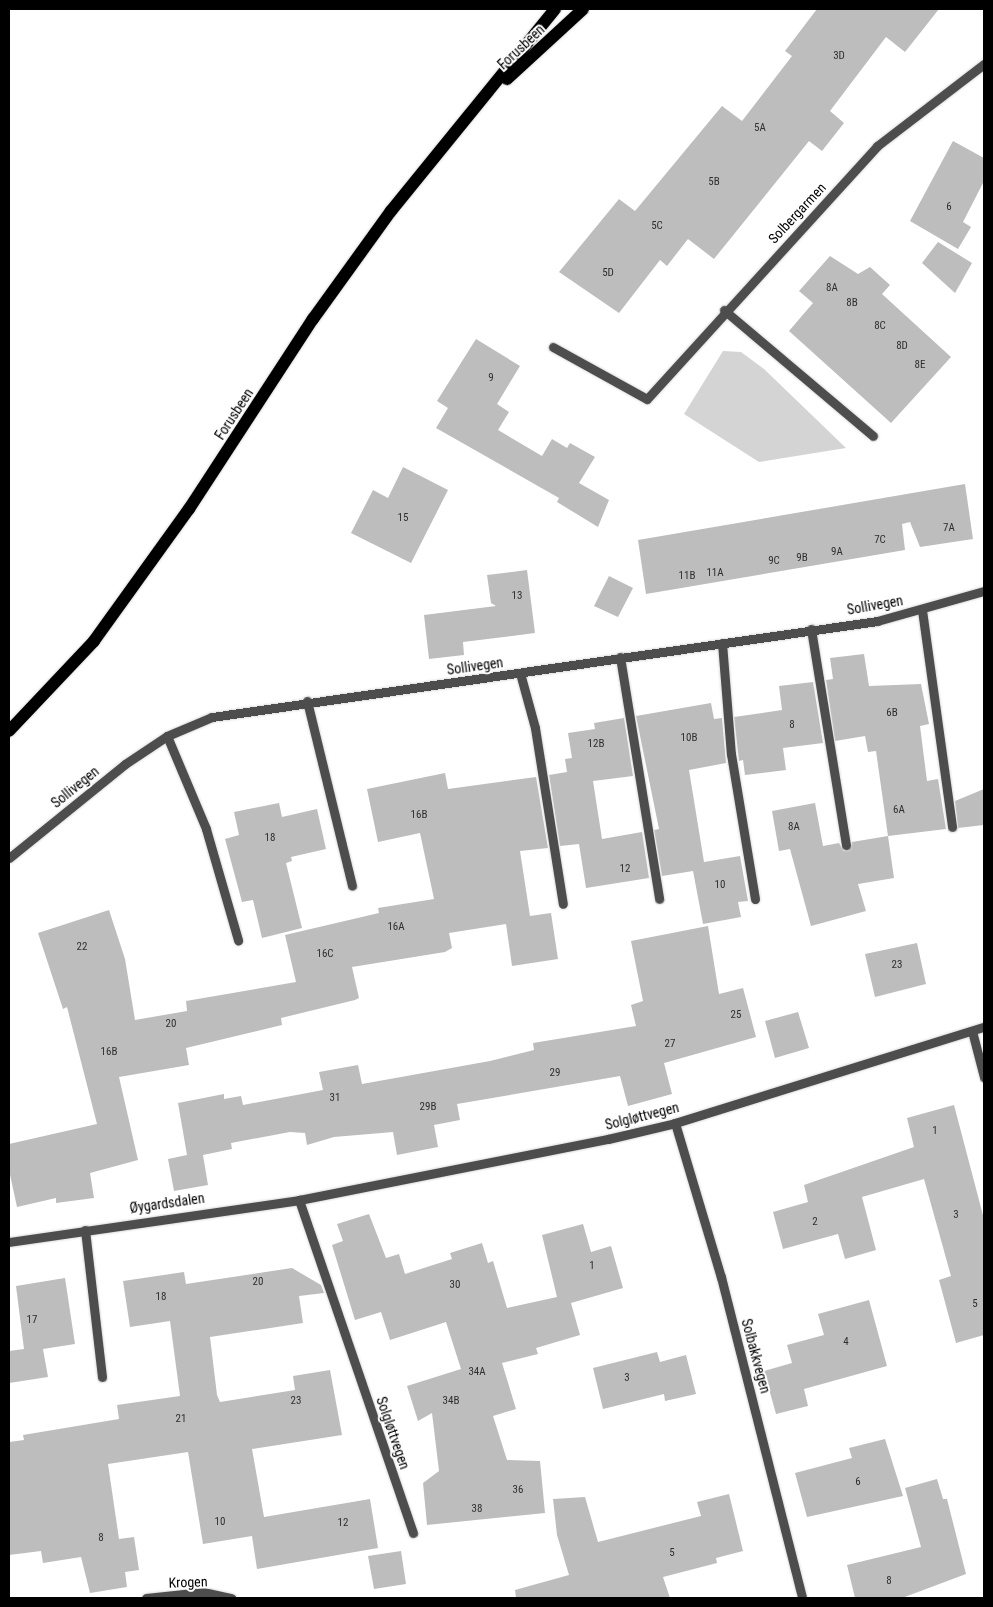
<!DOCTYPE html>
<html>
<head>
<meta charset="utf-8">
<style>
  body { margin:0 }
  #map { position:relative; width:993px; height:1607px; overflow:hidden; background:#fff; font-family:"Roboto Condensed",sans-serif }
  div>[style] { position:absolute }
  .green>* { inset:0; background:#d4d4d4 }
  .building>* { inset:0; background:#bdbdbd }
  .roads { filter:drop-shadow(0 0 1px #dbdbdb) drop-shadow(0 0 1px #dbdbdb) }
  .minor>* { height:9px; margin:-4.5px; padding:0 4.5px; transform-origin:4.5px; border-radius:4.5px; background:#4d4d4d }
  .major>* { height:12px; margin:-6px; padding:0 6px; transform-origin:6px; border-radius:6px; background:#000 }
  span { translate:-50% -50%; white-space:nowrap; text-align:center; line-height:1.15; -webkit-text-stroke:4px #fff; paint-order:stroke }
  .number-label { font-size:11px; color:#2f2f2f }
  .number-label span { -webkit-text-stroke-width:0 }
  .street-label { font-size:14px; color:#000 }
  .frame { position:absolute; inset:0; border:10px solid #000; pointer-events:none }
</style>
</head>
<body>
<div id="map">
  <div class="green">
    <div style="clip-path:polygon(723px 351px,741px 352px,764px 369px,846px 448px,759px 462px,684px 414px)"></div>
  </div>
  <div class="building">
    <div style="clip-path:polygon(817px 9px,939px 9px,905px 52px,886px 37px,830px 111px,844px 123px,822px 151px,809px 141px,714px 259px,688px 239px,667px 266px,660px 260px,619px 313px,559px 272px,619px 199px,635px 211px,722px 106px,742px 121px,792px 56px,785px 51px)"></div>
    <div style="clip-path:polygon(953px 141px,984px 158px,984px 181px,963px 222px,971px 227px,958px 249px,910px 221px)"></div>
    <div style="clip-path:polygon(938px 242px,972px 263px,955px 293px,922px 263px)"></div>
    <div style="clip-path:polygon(830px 256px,858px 274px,870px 267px,890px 285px,882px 294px,951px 357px,891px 423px,789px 331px,813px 303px,799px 291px)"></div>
    <div style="clip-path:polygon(476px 339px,520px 366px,497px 404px,509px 412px,498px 430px,542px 456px,552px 439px,567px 448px,570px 443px,595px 457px,579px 483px,609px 500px,598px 527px,557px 502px,559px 498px,436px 428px,448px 408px,437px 401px)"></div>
    <div style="clip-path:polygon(403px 467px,448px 490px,411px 563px,351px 533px,373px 490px,388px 498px)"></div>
    <div style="clip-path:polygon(965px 484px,973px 539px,920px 547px,910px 522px,902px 524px,905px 550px,646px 594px,638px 540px)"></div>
    <div style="clip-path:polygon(527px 570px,535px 633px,463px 642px,464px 655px,429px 659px,424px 615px,496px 606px,491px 603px,487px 575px)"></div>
    <div style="clip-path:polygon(609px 576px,633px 588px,618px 617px,594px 606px)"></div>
    <div style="clip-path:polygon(864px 654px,869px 686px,921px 684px,929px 724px,920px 726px,927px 781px,938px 779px,946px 829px,888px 836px,894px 878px,858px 884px,866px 911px,811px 926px,790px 849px,779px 851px,772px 811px,815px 803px,823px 846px,839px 843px,844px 851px,850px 849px,852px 842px,888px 836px,876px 751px,868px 752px,865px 736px,835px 741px,826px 680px,833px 679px,830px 658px)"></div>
    <div style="clip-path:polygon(813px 682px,823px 743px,783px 748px,786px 770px,745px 775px,743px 760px,739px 761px,734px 717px,782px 710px,779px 686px)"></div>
    <div style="clip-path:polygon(711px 703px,714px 719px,722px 718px,726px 763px,689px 770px,704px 862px,740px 856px,748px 901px,738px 902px,741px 917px,703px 924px,693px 871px,662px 876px,654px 830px,659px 829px,636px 716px)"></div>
    <div style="clip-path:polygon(624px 718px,633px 776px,593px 781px,602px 839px,642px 832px,649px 878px,586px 888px,579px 844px,560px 846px,549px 775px,567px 772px,565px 759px,572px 758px,568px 733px,595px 729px,594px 723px)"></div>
    <div style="clip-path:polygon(445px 773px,448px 789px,536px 777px,548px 848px,520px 851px,530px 916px,551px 913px,558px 959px,512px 966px,506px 924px,449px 933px,452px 948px,445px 952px,352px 967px,359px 998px,355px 1000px,281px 1018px,282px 1025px,186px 1048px,189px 1065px,119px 1077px,138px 1160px,90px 1173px,94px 1198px,56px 1203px,56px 1198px,17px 1207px,9px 1170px,9px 1144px,97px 1124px,67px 1007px,63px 1009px,38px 933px,109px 910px,125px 959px,135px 1020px,187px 1011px,186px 1001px,296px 982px,285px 935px,379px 913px,378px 908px,434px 899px,420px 833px,378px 842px,367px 789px)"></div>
    <div style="clip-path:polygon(984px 789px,984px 825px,958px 828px,955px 801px)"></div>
    <div style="clip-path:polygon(279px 803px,282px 817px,317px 809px,326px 849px,291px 857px,292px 861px,286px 863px,302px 928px,262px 938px,253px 900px,242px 902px,225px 839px,239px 835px,234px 812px)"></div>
    <div style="clip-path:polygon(708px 926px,719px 994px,743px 988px,756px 1037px,664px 1063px,672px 1094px,628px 1106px,620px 1076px,457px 1104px,460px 1120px,434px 1125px,438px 1147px,397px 1155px,393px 1132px,334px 1137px,307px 1145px,305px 1133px,290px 1132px,231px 1143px,232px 1149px,203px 1155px,208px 1185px,174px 1191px,168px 1159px,187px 1155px,178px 1103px,224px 1094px,224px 1099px,241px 1096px,243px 1105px,323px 1090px,319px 1072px,358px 1065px,362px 1084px,490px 1061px,534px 1050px,533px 1043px,636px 1026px,631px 1005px,643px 1001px,631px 941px)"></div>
    <div style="clip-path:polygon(917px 943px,926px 984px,875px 997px,865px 954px)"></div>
    <div style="clip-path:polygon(798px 1012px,809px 1048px,775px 1058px,765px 1021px)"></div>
    <div style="clip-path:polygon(954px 1105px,984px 1219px,984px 1335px,956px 1343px,939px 1280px,951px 1276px,924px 1179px,862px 1197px,876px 1250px,845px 1259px,838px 1234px,783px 1249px,773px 1212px,808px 1202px,804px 1185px,914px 1147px,907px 1118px)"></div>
    <div style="clip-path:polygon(369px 1214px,386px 1258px,399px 1254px,405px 1274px,452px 1259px,450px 1253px,482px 1243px,488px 1263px,493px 1261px,507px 1308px,557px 1297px,542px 1235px,583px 1224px,591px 1252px,611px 1246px,623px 1288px,571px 1303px,580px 1335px,536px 1348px,538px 1354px,502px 1363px,516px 1409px,493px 1416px,507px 1460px,540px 1461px,545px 1513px,427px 1525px,423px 1483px,439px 1471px,432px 1413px,418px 1421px,407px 1386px,461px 1369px,446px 1322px,390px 1340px,381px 1312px,355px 1320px,332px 1245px,343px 1241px,337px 1224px)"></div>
    <div style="clip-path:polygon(292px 1268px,321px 1285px,324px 1293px,299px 1296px,303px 1323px,210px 1337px,217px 1395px,220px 1402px,295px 1390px,293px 1376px,330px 1370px,342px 1435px,252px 1449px,264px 1517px,370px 1499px,378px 1548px,257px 1569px,252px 1536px,203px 1544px,188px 1452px,108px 1464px,119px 1539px,134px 1537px,139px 1570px,125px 1572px,127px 1587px,90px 1593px,81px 1557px,43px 1563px,41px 1551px,9px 1555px,9px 1442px,24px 1440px,23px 1435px,119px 1419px,117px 1405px,180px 1396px,170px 1321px,130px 1327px,123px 1281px,184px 1272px,186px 1284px)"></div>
    <div style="clip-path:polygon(65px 1278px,75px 1344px,43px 1349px,48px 1377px,9px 1383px,9px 1351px,24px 1349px,16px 1286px)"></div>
    <div style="clip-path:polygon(869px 1300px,887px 1366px,804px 1389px,808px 1406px,776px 1414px,764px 1371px,792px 1363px,787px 1345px,824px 1335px,818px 1314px)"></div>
    <div style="clip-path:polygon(657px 1352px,660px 1362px,686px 1355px,696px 1394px,665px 1401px,664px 1394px,603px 1409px,593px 1368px)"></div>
    <div style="clip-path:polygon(885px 1439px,903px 1496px,807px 1517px,795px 1473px,852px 1458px,849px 1448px)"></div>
    <div style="clip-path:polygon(937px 1479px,943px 1499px,947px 1499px,966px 1574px,902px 1598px,855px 1598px,847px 1565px,921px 1547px,905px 1488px)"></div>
    <div style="clip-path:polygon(729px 1494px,743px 1551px,716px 1558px,717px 1563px,663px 1577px,670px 1598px,516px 1598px,515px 1590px,569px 1575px,557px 1535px,553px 1499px,585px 1497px,598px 1542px,701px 1516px,697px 1502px)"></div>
    <div style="clip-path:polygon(401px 1551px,406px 1584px,374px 1589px,368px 1556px)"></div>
  </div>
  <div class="roads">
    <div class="minor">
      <div style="left:724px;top:310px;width:195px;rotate:40.2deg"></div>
      <div style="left:553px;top:347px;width:107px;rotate:29deg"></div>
      <div style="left:647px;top:399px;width:342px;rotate:-47.7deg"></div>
      <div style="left:877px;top:146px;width:135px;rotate:-37.5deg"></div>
      <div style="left:922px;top:610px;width:219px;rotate:82.1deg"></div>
      <div style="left:811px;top:629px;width:219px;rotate:80.8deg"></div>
      <div style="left:722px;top:643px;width:111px;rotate:85.4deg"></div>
      <div style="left:731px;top:754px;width:147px;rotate:80.6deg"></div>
      <div style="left:620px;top:657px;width:245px;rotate:80.8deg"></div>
      <div style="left:520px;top:673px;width:57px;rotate:74.7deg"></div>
      <div style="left:535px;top:728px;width:178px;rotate:81deg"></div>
      <div style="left:307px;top:701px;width:190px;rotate:76.3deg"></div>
      <div style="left:167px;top:736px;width:101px;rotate:67.2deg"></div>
      <div style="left:206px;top:829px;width:116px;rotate:73.9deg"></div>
      <div style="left:9px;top:858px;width:149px;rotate:-39deg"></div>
      <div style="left:125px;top:764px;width:50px;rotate:-33.7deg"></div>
      <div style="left:167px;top:736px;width:49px;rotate:-22.9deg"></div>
      <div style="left:212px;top:717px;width:672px;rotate:-8.21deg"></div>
      <div style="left:877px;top:621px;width:111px;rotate:-15.7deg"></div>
      <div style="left:972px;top:1031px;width:48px;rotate:75.4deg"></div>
      <div style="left:675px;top:1123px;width:161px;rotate:73.4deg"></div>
      <div style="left:721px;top:1277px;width:331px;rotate:75.8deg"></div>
      <div style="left:299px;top:1200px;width:352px;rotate:71.1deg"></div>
      <div style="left:85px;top:1230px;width:148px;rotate:83.4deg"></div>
      <div style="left:9px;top:1242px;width:293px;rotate:-8.2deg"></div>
      <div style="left:299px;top:1200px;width:315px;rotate:-11.2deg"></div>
      <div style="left:608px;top:1139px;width:69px;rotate:-13.4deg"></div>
      <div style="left:675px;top:1123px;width:324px;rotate:-17.3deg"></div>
      <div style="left:146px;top:1598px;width:57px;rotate:-6deg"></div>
      <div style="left:203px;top:1592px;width:29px;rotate:12deg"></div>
    </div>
    <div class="major">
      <div style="left:507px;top:79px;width:103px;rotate:-42.6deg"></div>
      <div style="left:9px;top:731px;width:124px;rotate:-46.6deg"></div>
      <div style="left:94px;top:641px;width:163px;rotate:-54.3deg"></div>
      <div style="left:189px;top:509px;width:227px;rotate:-56.9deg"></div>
      <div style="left:313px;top:319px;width:133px;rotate:-54.2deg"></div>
      <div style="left:391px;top:211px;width:260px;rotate:-50.9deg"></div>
    </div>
  </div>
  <div class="number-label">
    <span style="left:839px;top:56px">3D</span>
    <span style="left:760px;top:128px">5A</span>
    <span style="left:714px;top:182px">5B</span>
    <span style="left:949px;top:207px">6</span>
    <span style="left:657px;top:226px">5C</span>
    <span style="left:608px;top:273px">5D</span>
    <span style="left:832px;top:288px">8A</span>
    <span style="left:852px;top:303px">8B</span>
    <span style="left:880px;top:326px">8C</span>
    <span style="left:902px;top:346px">8D</span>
    <span style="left:920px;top:365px">8E</span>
    <span style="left:491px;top:378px">9</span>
    <span style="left:403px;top:518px">15</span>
    <span style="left:949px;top:528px">7A</span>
    <span style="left:880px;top:540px">7C</span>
    <span style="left:837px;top:552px">9A</span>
    <span style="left:802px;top:558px">9B</span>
    <span style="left:774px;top:561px">9C</span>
    <span style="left:715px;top:573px">11A</span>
    <span style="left:687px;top:576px">11B</span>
    <span style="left:517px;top:596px">13</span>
    <span style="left:892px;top:713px">6B</span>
    <span style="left:792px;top:725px">8</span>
    <span style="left:689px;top:738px">10B</span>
    <span style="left:596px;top:744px">12B</span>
    <span style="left:899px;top:810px">6A</span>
    <span style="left:419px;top:815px">16B</span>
    <span style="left:794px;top:827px">8A</span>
    <span style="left:270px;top:838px">18</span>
    <span style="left:625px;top:869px">12</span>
    <span style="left:720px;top:885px">10</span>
    <span style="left:396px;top:927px">16A</span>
    <span style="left:82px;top:947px">22</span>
    <span style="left:325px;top:954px">16C</span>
    <span style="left:897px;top:965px">23</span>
    <span style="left:736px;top:1015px">25</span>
    <span style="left:171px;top:1024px">20</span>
    <span style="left:670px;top:1044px">27</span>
    <span style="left:109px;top:1052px">16B</span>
    <span style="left:555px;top:1073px">29</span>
    <span style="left:335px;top:1098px">31</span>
    <span style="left:428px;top:1107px">29B</span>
    <span style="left:935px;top:1131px">1</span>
    <span style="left:956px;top:1215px">3</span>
    <span style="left:815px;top:1222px">2</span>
    <span style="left:592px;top:1266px">1</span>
    <span style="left:258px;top:1282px">20</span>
    <span style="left:455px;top:1285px">30</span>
    <span style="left:161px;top:1297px">18</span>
    <span style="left:975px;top:1304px">5</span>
    <span style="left:32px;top:1320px">17</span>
    <span style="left:846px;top:1342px">4</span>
    <span style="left:477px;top:1372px">34A</span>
    <span style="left:627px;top:1378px">3</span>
    <span style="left:296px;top:1401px">23</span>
    <span style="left:451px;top:1401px">34B</span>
    <span style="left:181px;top:1419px">21</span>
    <span style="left:858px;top:1482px">6</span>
    <span style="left:518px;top:1490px">36</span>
    <span style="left:477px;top:1509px">38</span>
    <span style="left:220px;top:1522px">10</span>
    <span style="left:343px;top:1523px">12</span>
    <span style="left:101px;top:1538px">8</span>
    <span style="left:672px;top:1553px">5</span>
    <span style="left:889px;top:1581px">8</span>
  </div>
  <div class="street-label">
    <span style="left:521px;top:47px;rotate:-43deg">Forusbeen</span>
    <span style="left:797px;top:213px;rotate:-47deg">Solbergarmen</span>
    <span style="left:234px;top:414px;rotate:-57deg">Forusbeen</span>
    <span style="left:875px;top:605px;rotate:-10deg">Sollivegen</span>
    <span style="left:475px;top:666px;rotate:-8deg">Sollivegen</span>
    <span style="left:75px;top:787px;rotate:-39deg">Sollivegen</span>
    <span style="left:642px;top:1116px;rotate:-14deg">Solgløttvegen</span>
    <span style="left:167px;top:1203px;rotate:-8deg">Øygardsdalen</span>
    <span style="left:756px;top:1356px;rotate:75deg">Solbakkvegen</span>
    <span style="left:393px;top:1433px;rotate:71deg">Solgløttvegen</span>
    <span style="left:188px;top:1582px;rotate:-2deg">Krogen</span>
  </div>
  <div class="frame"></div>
</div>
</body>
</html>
